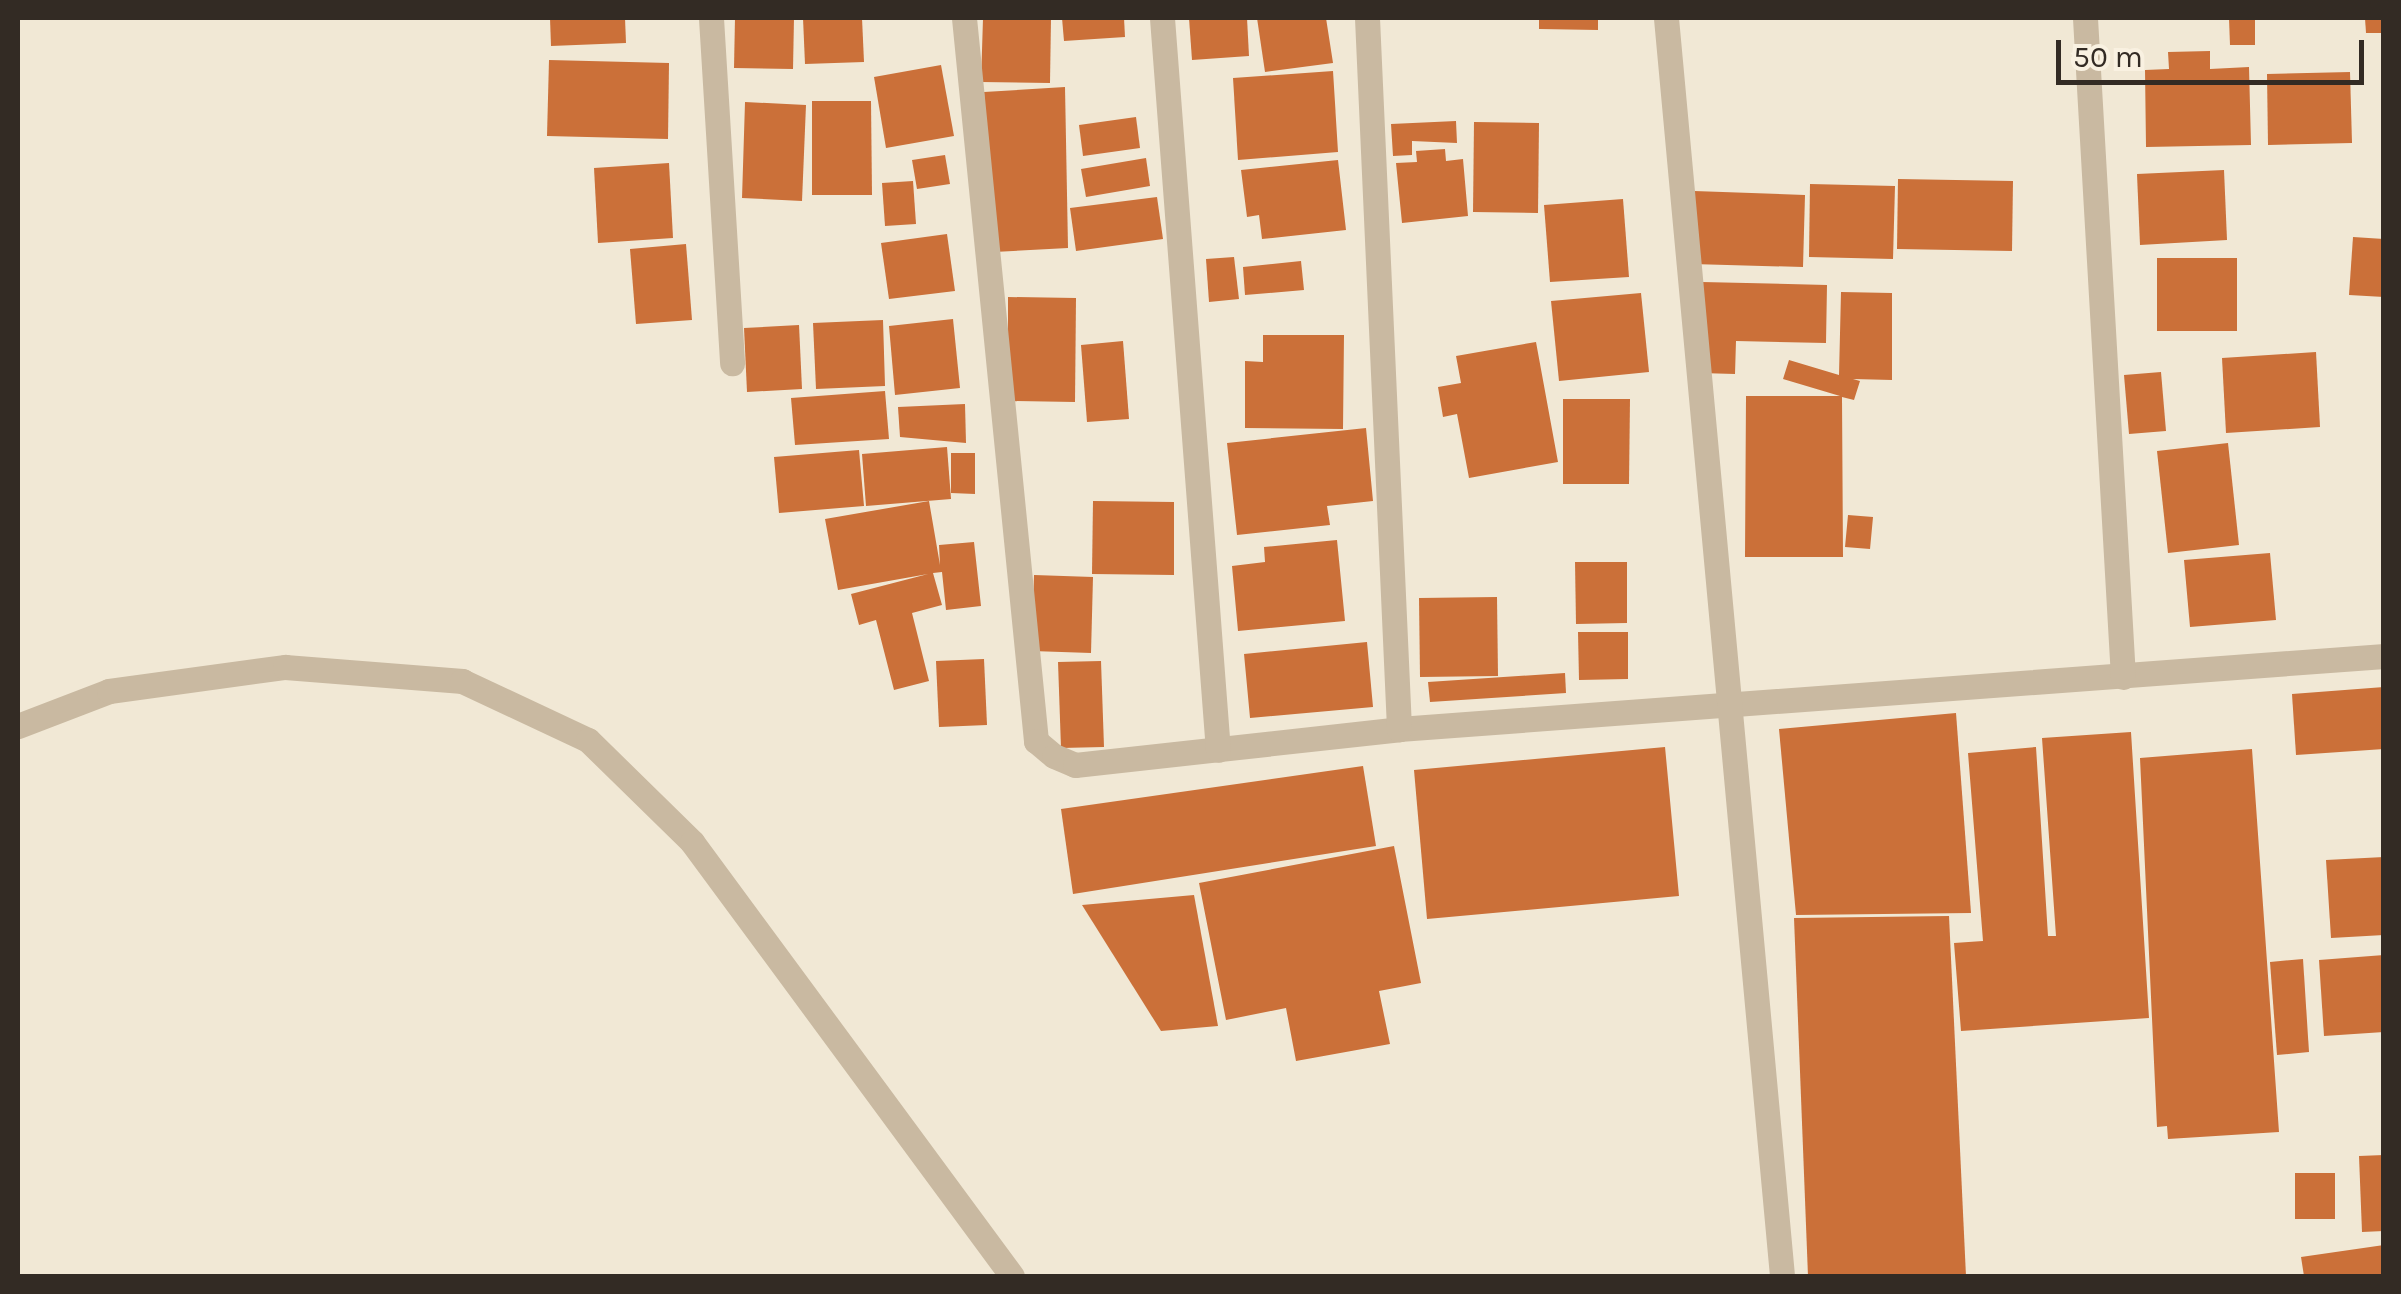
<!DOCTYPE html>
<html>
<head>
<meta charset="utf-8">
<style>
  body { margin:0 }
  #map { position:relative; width:2401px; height:1294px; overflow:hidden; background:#f1e8d5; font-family:Karla,sans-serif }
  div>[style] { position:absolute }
  .building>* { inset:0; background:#cb7039 }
  .minor>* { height:25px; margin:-12.5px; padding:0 12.5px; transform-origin:12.5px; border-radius:12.5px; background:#c9b9a1 }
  span { translate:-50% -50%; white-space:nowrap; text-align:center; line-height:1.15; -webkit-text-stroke:8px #f9f1e1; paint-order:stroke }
  .frame { position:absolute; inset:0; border:20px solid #332b24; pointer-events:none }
  .scale { position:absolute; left:2056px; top:40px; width:308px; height:45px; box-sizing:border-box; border:5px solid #332b24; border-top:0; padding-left:12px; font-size:30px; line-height:35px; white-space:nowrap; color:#332b24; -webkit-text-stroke:8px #f9f1e1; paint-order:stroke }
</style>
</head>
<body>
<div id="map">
  <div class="building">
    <div style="clip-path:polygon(550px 18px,625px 18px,626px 43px,551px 46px)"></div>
    <div style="clip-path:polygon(735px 18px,794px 18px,793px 69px,734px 68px)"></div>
    <div style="clip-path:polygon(803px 18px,862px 18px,864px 62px,805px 64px)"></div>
    <div style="clip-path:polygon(983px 18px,1051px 18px,1050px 83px,981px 82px)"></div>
    <div style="clip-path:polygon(1062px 18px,1124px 18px,1125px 37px,1064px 41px)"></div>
    <div style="clip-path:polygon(1189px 18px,1247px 18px,1249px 56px,1192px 60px)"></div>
    <div style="clip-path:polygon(1257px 18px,1326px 18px,1333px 63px,1265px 72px)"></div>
    <div style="clip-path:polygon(1539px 18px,1598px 18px,1598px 30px,1539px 29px)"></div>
    <div style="clip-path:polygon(2229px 18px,2255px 18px,2255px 45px,2230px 45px)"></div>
    <div style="clip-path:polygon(2365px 18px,2384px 18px,2384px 33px,2366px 33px)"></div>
    <div style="clip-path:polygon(2210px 51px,2210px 69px,2249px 67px,2251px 145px,2146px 147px,2145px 70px,2169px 69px,2168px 52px)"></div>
    <div style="clip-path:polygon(549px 60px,669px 63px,668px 139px,547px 136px)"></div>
    <div style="clip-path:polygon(941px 65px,954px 136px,886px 148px,874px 77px)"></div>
    <div style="clip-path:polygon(1333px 71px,1338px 152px,1238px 160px,1233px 78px)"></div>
    <div style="clip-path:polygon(2350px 72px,2352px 143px,2268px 145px,2267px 74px)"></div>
    <div style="clip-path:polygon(1065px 87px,1068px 248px,994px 252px,984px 92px)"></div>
    <div style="clip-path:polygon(812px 101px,871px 101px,872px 195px,812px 195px)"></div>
    <div style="clip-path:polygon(745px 102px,806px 105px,802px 201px,742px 198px)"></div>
    <div style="clip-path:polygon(1136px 117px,1140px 148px,1083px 156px,1079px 125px)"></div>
    <div style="clip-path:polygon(1456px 121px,1457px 143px,1412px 141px,1412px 155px,1393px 156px,1391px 124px)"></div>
    <div style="clip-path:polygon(1474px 122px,1539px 123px,1538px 213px,1473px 212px)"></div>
    <div style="clip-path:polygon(1445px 149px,1446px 161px,1463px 159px,1468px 216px,1402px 223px,1396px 163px,1417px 162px,1416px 151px)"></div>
    <div style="clip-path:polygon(945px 155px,950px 184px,917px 189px,912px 160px)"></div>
    <div style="clip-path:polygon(1146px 158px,1150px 186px,1086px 197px,1081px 169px)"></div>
    <div style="clip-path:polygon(1338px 160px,1346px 230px,1262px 239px,1259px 215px,1247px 217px,1241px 170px)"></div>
    <div style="clip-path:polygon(669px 163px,673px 238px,598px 243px,594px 168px)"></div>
    <div style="clip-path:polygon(2224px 170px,2227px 240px,2140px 245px,2137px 174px)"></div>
    <div style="clip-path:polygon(1898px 179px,2013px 181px,2012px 251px,1897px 249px)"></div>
    <div style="clip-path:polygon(913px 181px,916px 224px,885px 226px,882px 183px)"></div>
    <div style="clip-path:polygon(1810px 184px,1895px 186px,1893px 259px,1809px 257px)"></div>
    <div style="clip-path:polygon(1694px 191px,1805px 195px,1803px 267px,1692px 264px)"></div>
    <div style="clip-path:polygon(1157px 197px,1163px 239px,1076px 251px,1070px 208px)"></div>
    <div style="clip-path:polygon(1623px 199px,1629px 277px,1550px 282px,1544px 205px)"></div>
    <div style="clip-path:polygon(947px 234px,955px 291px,889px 299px,881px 243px)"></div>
    <div style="clip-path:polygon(2353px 237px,2384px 239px,2384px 297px,2349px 295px)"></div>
    <div style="clip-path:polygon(686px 244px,692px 320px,636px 324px,630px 249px)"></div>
    <div style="clip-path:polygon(1234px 257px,1239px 299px,1209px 302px,1206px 259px)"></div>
    <div style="clip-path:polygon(2157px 258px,2237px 258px,2237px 331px,2157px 331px)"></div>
    <div style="clip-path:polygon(1301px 261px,1304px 290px,1245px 295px,1243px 267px)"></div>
    <div style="clip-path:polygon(1702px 282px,1827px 285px,1826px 343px,1736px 341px,1735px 374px,1700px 373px)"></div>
    <div style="clip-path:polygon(1841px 292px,1892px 293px,1892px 380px,1853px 379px,1860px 381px,1854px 400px,1842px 397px,1843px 557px,1745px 557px,1746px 396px,1840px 396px,1783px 379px,1789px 360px,1839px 375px)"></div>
    <div style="clip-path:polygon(1641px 293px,1649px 372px,1559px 381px,1551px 301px)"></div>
    <div style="clip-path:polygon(1008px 297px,1076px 298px,1075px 402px,1008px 401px)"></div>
    <div style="clip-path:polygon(953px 319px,960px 388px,895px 395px,889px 326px)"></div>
    <div style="clip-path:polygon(883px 320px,885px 386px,816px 389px,813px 323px)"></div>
    <div style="clip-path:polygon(799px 325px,802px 389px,747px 392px,744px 328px)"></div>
    <div style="clip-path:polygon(1263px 335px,1344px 335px,1343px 429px,1245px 428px,1245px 361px,1263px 362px)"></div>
    <div style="clip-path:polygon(1123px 341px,1129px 419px,1087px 422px,1081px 345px)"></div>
    <div style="clip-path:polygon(1536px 342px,1558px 462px,1469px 478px,1457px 414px,1443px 417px,1438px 387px,1461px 383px,1456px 356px)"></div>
    <div style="clip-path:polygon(2316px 352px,2320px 427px,2226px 433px,2222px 358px)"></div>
    <div style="clip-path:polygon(2161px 372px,2166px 431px,2129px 434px,2124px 375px)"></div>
    <div style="clip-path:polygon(885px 391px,889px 439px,795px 445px,791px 398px)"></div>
    <div style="clip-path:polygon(1563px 399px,1630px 399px,1629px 484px,1563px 484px)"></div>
    <div style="clip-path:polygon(965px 404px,966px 443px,900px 437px,898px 407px)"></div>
    <div style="clip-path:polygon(1366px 428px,1373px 501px,1327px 506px,1330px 525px,1237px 535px,1227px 443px)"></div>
    <div style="clip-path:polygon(2228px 443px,2239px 545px,2168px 553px,2157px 451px)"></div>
    <div style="clip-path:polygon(947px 447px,951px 499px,866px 506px,862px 454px)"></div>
    <div style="clip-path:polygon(859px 450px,864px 506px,779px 513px,774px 457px)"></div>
    <div style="clip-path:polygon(951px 453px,975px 453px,975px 494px,951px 493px)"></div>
    <div style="clip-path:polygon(929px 501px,940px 565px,939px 545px,974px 542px,981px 606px,946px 610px,942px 572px,933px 573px,942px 605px,912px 613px,929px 681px,894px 690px,876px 620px,859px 625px,851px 594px,928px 574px,838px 590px,825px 519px)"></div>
    <div style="clip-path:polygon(1093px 501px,1174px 502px,1174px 575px,1092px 574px)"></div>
    <div style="clip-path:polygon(1848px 515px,1873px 517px,1870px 549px,1845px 547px)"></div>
    <div style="clip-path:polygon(1337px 540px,1345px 621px,1238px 631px,1232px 566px,1265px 562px,1264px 547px)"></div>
    <div style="clip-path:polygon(2270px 553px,2276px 620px,2190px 627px,2184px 560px)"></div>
    <div style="clip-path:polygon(1575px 562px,1627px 562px,1627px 623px,1576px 624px)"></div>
    <div style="clip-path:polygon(1034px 575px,1093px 577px,1091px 653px,1032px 651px)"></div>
    <div style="clip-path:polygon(1497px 597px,1498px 676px,1420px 677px,1419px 598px)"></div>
    <div style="clip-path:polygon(1578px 632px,1628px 632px,1628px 679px,1579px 680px)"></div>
    <div style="clip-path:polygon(1367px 642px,1373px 707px,1250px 718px,1244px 654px)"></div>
    <div style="clip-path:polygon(984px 659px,987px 725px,939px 727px,936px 661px)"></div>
    <div style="clip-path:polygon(1101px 661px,1104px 747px,1061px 748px,1058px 662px)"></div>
    <div style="clip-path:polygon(1565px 673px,1566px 693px,1430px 702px,1428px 682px)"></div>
    <div style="clip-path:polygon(2384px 687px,2384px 749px,2296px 755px,2292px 694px)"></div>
    <div style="clip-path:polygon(1956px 713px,1971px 913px,1796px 915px,1779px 729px)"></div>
    <div style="clip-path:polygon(2131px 732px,2149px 1018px,1961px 1031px,1954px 943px,1983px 941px,1968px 753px,2036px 747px,2048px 936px,2056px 936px,2042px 738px)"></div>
    <div style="clip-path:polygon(1665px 747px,1679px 896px,1427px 919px,1414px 770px)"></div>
    <div style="clip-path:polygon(2252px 749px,2279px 1132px,2168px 1139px,2167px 1126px,2157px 1127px,2140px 758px)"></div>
    <div style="clip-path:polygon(1363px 766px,1376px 846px,1073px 894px,1061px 809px)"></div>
    <div style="clip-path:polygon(1394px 846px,1421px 983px,1379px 991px,1390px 1044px,1296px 1061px,1286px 1008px,1226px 1020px,1199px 883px)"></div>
    <div style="clip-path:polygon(2384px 857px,2384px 935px,2331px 938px,2326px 860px)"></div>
    <div style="clip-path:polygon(1194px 895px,1218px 1026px,1161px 1031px,1082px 905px)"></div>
    <div style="clip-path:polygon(1949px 916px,1966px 1276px,1808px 1276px,1794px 918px)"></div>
    <div style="clip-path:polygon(2384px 955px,2384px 1032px,2324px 1036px,2319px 960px)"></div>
    <div style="clip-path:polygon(2303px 959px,2309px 1052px,2277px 1055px,2270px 962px)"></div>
    <div style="clip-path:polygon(2384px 1155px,2384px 1231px,2362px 1232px,2359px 1156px)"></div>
    <div style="clip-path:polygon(2295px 1173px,2335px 1173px,2335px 1219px,2295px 1219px)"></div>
    <div style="clip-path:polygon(2384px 1245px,2384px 1276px,2304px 1276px,2301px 1257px)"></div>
  </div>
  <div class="minor">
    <div style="left:711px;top:18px;width:346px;rotate:86.5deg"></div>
    <div style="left:964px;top:18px;width:727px;rotate:84.31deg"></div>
    <div style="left:1036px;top:741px;width:23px;rotate:40deg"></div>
    <div style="left:1054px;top:756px;width:23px;rotate:23deg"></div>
    <div style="left:1075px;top:765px;width:326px;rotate:-6.3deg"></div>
    <div style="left:1399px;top:729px;width:988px;rotate:-4.24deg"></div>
    <div style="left:1162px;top:18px;width:734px;rotate:85.63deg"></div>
    <div style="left:1367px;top:18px;width:712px;rotate:87.42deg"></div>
    <div style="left:1666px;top:18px;width:1263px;rotate:84.73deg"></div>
    <div style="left:2085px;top:18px;width:660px;rotate:86.7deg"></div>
    <div style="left:18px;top:726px;width:97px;rotate:-21deg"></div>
    <div style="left:109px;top:691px;width:178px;rotate:-7.8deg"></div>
    <div style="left:285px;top:667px;width:178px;rotate:4.5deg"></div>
    <div style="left:462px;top:681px;width:139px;rotate:25.1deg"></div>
    <div style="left:588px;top:740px;width:146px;rotate:44.4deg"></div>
    <div style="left:692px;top:842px;width:539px;rotate:53.6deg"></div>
  </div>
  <div class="frame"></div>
  <div class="scale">50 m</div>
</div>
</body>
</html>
